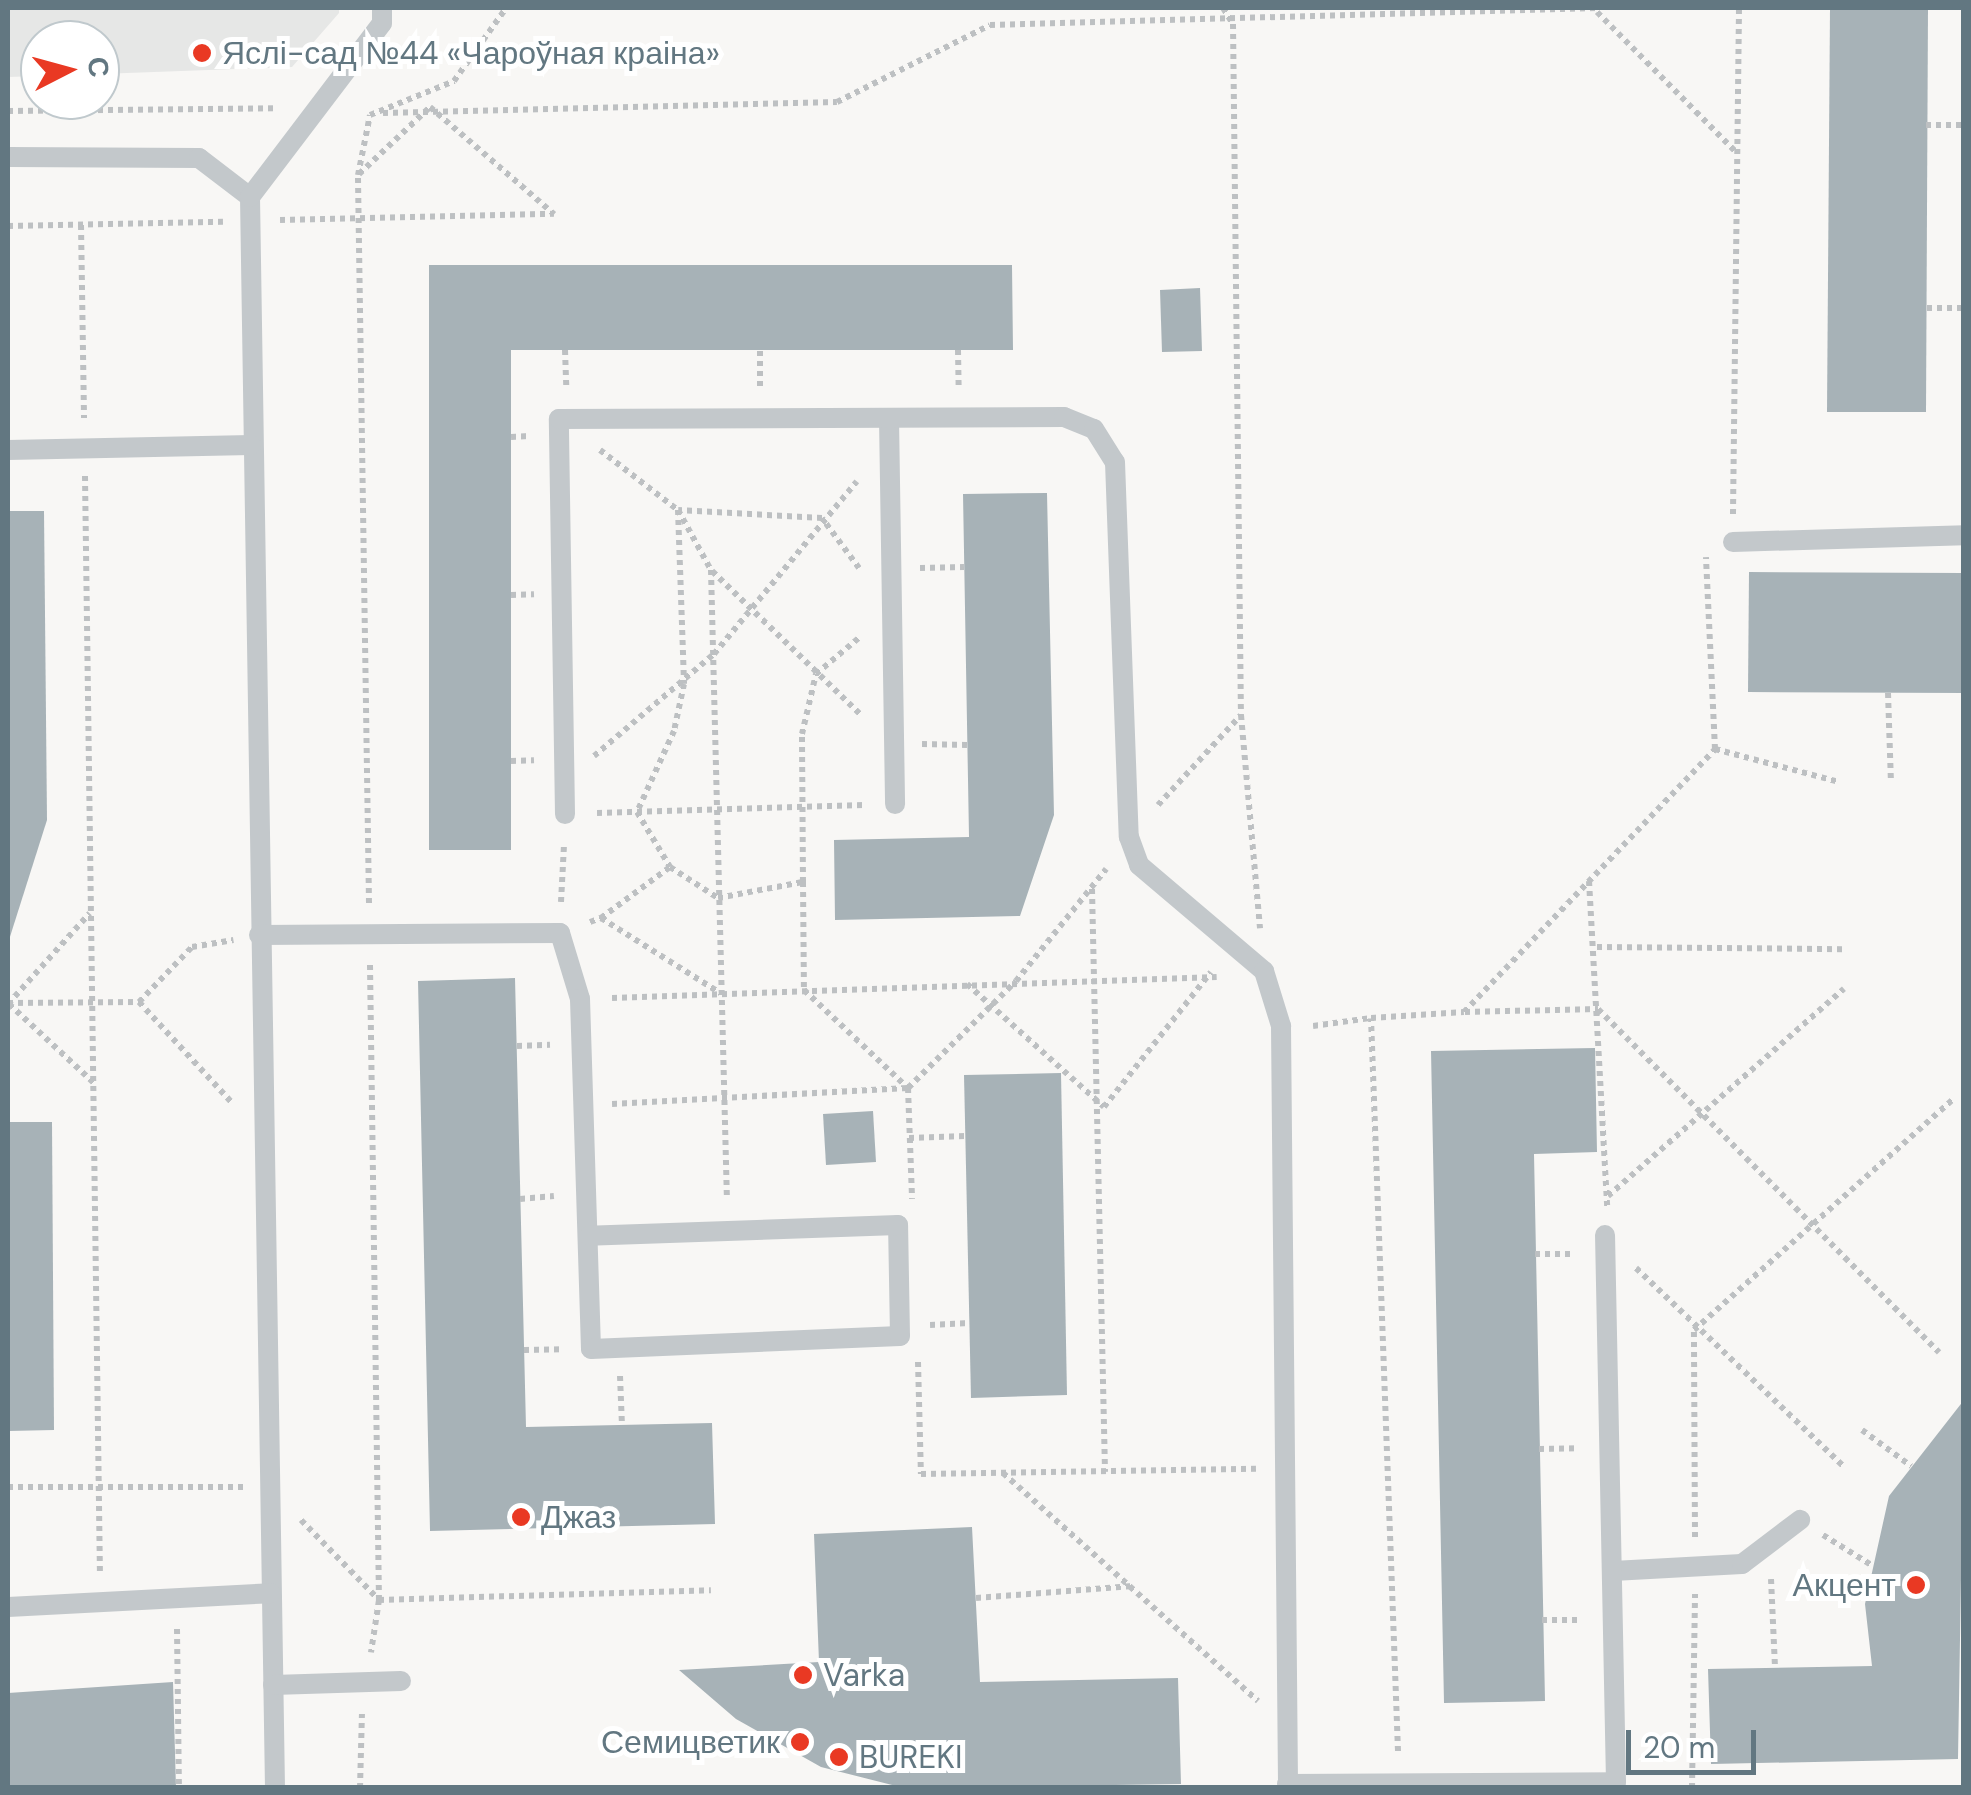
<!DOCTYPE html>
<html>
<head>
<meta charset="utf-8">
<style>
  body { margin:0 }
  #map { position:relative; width:1971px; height:1795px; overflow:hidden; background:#f8f7f5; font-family:"DM Sans",sans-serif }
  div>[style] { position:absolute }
  .built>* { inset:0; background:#e6e7e6 }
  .building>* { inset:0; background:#a7b2b7 }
  .path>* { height:6px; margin-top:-3px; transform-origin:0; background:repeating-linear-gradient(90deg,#bdc0c2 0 5px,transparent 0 10px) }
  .service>* { height:20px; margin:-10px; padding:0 10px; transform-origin:10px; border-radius:10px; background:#c3c8cb }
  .dots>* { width:28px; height:28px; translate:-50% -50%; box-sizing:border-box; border:5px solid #fff; border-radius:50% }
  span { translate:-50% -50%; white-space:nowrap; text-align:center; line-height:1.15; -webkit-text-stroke:10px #fff; paint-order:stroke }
  .poi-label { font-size:32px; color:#627781 }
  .left { translate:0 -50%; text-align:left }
  .right { translate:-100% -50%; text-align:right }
  .frame { position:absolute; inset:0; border:10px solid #627781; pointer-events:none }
  .north { position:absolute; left:20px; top:20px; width:100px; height:100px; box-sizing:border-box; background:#fff; border:2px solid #c0c9cd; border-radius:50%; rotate:84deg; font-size:28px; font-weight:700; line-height:40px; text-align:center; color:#627781 }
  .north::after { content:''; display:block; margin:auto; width:35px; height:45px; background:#e93923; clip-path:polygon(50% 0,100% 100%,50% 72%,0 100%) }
  .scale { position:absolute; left:1626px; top:1730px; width:130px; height:45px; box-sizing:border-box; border:5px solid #627781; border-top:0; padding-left:12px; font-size:30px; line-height:35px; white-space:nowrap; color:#627781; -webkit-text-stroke:8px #fff; paint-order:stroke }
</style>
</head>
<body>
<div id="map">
  <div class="built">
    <div style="clip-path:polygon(8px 8px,339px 8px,339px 13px,292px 67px,100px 74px,100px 40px,40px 40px,40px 76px,8px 77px)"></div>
  </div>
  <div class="building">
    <div style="clip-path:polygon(1830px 8px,1928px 8px,1926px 412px,1827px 412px)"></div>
    <div style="clip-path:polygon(429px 265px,1012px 265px,1013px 350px,511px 350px,511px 850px,429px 850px)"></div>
    <div style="clip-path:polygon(1200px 288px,1202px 351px,1162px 352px,1160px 290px)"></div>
    <div style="clip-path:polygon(1047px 493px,1054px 815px,1020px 916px,835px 920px,834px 840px,969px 837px,963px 494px)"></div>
    <div style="clip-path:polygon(8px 511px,44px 511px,47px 820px,8px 943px)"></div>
    <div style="clip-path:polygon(1749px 572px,1964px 573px,1964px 693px,1748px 692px)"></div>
    <div style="clip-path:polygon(515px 978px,526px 1427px,712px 1423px,715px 1524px,430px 1531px,418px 981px)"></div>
    <div style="clip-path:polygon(1595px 1048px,1597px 1152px,1534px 1154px,1545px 1701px,1444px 1703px,1431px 1051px)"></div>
    <div style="clip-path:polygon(1061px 1073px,1067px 1395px,971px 1398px,964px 1075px)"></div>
    <div style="clip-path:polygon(873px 1111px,876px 1162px,826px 1165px,823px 1114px)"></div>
    <div style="clip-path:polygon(8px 1122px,52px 1122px,54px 1430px,8px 1431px)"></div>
    <div style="clip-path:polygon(1964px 1400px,1958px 1759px,1711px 1764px,1708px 1669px,1872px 1666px,1865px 1604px,1889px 1496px)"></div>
    <div style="clip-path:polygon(972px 1527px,980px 1682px,1178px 1678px,1181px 1784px,904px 1788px,821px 1767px,736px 1719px,679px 1670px,819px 1662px,814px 1534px)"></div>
    <div style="clip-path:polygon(173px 1682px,176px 1788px,8px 1788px,8px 1693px)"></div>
  </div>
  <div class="path">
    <div style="left:1223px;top:8px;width:19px;rotate:58deg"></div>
    <div style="left:1233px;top:24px;width:691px;rotate:89.34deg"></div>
    <div style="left:1241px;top:715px;width:214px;rotate:84.9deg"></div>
    <div style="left:1597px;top:12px;width:197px;rotate:45.2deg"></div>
    <div style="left:8px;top:111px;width:268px;rotate:-0.6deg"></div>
    <div style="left:383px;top:113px;width:454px;rotate:-1.4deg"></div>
    <div style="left:837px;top:102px;width:171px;rotate:-26.7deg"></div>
    <div style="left:990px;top:25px;width:608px;rotate:-1.6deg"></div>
    <div style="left:1926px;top:125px;width:38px"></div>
    <div style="left:359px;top:174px;width:98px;rotate:-43.3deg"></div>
    <div style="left:430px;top:107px;width:164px;rotate:40.8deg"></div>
    <div style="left:280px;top:220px;width:274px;rotate:-1.3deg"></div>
    <div style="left:81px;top:225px;width:193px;rotate:89.1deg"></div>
    <div style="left:8px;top:226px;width:215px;rotate:-1.1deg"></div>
    <div style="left:1927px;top:308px;width:37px"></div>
    <div style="left:565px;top:350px;width:38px;rotate:88deg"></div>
    <div style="left:958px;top:350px;width:39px;rotate:89deg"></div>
    <div style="left:760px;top:351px;width:38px;rotate:90deg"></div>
    <div style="left:511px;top:437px;width:18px;rotate:-3deg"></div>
    <div style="left:600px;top:450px;width:98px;rotate:37.6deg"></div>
    <div style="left:678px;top:510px;width:68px;rotate:61.2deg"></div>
    <div style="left:711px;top:570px;width:630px;rotate:88.55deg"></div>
    <div style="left:85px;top:476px;width:1097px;rotate:89.22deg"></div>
    <div style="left:1733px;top:514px;width:506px;rotate:-89.32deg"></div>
    <div style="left:859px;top:568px;width:62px;rotate:-126.5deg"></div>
    <div style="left:822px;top:518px;width:144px;rotate:-176.8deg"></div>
    <div style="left:678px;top:510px;width:174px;rotate:88deg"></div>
    <div style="left:684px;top:684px;width:48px;rotate:102deg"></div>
    <div style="left:674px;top:731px;width:89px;rotate:114.6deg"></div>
    <div style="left:637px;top:812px;width:64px;rotate:59deg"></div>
    <div style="left:670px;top:867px;width:57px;rotate:32.9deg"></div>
    <div style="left:718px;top:898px;width:86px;rotate:-10.7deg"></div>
    <div style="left:803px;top:882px;width:108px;rotate:89.5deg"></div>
    <div style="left:804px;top:990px;width:143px;rotate:43.3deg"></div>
    <div style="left:908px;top:1088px;width:111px;rotate:87.9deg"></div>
    <div style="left:920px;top:568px;width:44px;rotate:-1.3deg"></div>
    <div style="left:712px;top:571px;width:207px;rotate:44deg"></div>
    <div style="left:511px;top:595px;width:23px;rotate:-2deg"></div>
    <div style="left:1888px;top:693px;width:89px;rotate:88.1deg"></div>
    <div style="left:922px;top:744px;width:45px;rotate:1.3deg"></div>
    <div style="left:1715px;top:749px;width:128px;rotate:14.9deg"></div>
    <div style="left:594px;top:756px;width:157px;rotate:-40.4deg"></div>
    <div style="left:714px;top:654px;width:224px;rotate:-50.4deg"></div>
    <div style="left:511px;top:761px;width:23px;rotate:-2deg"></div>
    <div style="left:1158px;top:805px;width:122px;rotate:-47.3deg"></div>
    <div style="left:597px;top:813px;width:267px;rotate:-1.7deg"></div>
    <div style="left:1589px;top:881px;width:327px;rotate:86.8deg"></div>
    <div style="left:803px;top:882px;width:148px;rotate:-90.4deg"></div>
    <div style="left:802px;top:734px;width:62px;rotate:-76.9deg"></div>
    <div style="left:816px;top:674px;width:59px;rotate:-40.2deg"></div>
    <div style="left:1092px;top:889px;width:583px;rotate:88.72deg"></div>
    <div style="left:561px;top:902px;width:58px;rotate:-87deg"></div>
    <div style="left:369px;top:903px;width:728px;rotate:-90.87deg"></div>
    <div style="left:358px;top:175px;width:61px;rotate:-78.7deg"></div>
    <div style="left:370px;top:115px;width:91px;rotate:-22deg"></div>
    <div style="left:454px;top:81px;width:90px;rotate:-54.5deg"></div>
    <div style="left:601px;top:918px;width:86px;rotate:-36.5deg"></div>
    <div style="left:590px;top:922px;width:12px;rotate:-20deg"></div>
    <div style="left:601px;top:918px;width:141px;rotate:32.2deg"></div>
    <div style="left:1597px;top:947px;width:246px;rotate:0.5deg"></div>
    <div style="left:370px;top:965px;width:635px;rotate:89.19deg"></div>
    <div style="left:379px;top:1600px;width:53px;rotate:98.7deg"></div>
    <div style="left:967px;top:984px;width:184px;rotate:41.9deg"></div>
    <div style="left:1104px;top:1107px;width:172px;rotate:-51.6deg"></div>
    <div style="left:612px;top:998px;width:605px;rotate:-1.99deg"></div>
    <div style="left:139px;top:1002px;width:139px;rotate:47.3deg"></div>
    <div style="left:8px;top:1003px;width:131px;rotate:-0.4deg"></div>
    <div style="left:139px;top:1002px;width:76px;rotate:-46.1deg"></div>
    <div style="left:192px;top:947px;width:42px;rotate:-9.7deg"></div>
    <div style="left:8px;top:1004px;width:122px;rotate:-48deg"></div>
    <div style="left:9px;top:1004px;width:116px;rotate:42.9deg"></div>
    <div style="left:1465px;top:1012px;width:133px;rotate:-1.3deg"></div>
    <div style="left:1598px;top:1009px;width:484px;rotate:45.2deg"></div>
    <div style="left:1313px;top:1026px;width:59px;rotate:-7.9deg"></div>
    <div style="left:517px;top:1046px;width:33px;rotate:-2deg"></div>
    <div style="left:612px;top:1104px;width:296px;rotate:-3.1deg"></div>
    <div style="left:908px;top:1088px;width:152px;rotate:-44.7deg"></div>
    <div style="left:1016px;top:981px;width:144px;rotate:-51.2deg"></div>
    <div style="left:909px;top:1138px;width:56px;rotate:-2deg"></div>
    <div style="left:1608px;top:1196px;width:314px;rotate:-41.3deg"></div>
    <div style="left:520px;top:1199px;width:34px;rotate:-5deg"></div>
    <div style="left:1535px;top:1254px;width:39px"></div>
    <div style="left:1636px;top:1268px;width:288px;rotate:43.7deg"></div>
    <div style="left:930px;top:1325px;width:39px;rotate:-3deg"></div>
    <div style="left:524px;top:1350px;width:39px;rotate:-1deg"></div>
    <div style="left:918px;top:1362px;width:112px;rotate:88.5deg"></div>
    <div style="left:921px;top:1474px;width:335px;rotate:-0.9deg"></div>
    <div style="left:620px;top:1376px;width:49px;rotate:87.7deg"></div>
    <div style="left:1862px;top:1430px;width:61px;rotate:36.3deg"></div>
    <div style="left:1539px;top:1449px;width:39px;rotate:-1deg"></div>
    <div style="left:1003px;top:1473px;width:342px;rotate:41.8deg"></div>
    <div style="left:8px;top:1487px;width:235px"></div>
    <div style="left:301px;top:1520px;width:112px;rotate:45.7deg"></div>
    <div style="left:379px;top:1600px;width:332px;rotate:-1.7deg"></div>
    <div style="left:1823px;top:1535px;width:59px;rotate:31.8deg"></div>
    <div style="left:1695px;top:1537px;width:207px;rotate:-90.3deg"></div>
    <div style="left:1694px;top:1330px;width:347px;rotate:-41.7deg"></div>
    <div style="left:1771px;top:1579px;width:89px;rotate:87.4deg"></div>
    <div style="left:976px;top:1598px;width:157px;rotate:-4.4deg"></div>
    <div style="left:1542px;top:1620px;width:39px"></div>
    <div style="left:177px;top:1629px;width:159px;rotate:89.3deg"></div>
    <div style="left:1398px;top:1751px;width:733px;rotate:-92.11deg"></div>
    <div style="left:1371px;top:1018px;width:93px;rotate:-3.7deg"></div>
    <div style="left:1464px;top:1012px;width:364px;rotate:-46.3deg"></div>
    <div style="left:1715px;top:749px;width:192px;rotate:-92.7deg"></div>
    <div style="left:360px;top:1788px;width:74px;rotate:-88.5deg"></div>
    <div style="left:1692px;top:1788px;width:194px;rotate:-89.1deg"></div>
  </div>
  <div class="service">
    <div style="left:8px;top:157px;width:191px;rotate:0.3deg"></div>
    <div style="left:199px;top:158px;width:64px;rotate:37.4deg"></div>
    <div style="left:250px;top:197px;width:1591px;rotate:89.1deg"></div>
    <div style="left:250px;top:197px;width:218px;rotate:-52.8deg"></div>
    <div style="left:382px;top:23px;width:15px;rotate:-90deg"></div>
    <div style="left:889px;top:418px;width:386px;rotate:89.1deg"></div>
    <div style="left:8px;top:450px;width:243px;rotate:-1.2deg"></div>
    <div style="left:1733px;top:542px;width:231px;rotate:-1.7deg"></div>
    <div style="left:565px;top:814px;width:395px;rotate:-90.9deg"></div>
    <div style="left:559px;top:419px;width:505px;rotate:-0.23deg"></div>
    <div style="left:1064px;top:417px;width:32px;rotate:22deg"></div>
    <div style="left:1094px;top:429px;width:39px;rotate:58deg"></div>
    <div style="left:1115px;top:462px;width:375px;rotate:87.9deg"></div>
    <div style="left:1129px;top:837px;width:30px;rotate:70deg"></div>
    <div style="left:1139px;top:865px;width:164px;rotate:40.3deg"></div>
    <div style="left:1264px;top:971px;width:58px;rotate:72.8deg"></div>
    <div style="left:1281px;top:1026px;width:762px;rotate:89.47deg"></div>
    <div style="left:259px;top:935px;width:301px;rotate:-0.4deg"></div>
    <div style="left:560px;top:933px;width:69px;rotate:73.1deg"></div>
    <div style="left:580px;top:999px;width:350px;rotate:88.2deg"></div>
    <div style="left:591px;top:1349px;width:309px;rotate:-2.4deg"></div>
    <div style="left:900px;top:1336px;width:111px;rotate:-91deg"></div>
    <div style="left:898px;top:1225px;width:309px;rotate:178deg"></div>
    <div style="left:1613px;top:1571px;width:129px;rotate:-3.1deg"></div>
    <div style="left:1742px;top:1564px;width:73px;rotate:-37.2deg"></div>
    <div style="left:8px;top:1607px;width:263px;rotate:-3deg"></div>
    <div style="left:273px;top:1685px;width:128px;rotate:-1.8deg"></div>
    <div style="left:1287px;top:1784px;width:329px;rotate:-0.3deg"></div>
    <div style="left:1616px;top:1782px;width:547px;rotate:-91.15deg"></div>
  </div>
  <div class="dots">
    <div style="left:202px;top:53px;background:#e93923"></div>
    <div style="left:521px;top:1517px;background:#e93923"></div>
    <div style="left:1916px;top:1585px;background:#e93923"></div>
    <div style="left:803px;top:1675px;background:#e93923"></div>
    <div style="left:800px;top:1742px;background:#e93923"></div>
    <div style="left:839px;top:1757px;background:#e93923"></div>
  </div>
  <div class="poi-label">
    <span class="left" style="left:222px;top:53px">Яслі-сад №44 «Чароўная краіна»</span>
    <span class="left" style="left:541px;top:1517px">Джаз</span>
    <span class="right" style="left:1896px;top:1585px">Акцент</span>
    <span class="left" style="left:823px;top:1675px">Varka</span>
    <span class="right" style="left:780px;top:1742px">Семицветик</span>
    <span class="left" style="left:859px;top:1757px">BUREKI</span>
  </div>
  <div class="frame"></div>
  <div class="north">С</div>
  <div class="scale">20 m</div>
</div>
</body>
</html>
